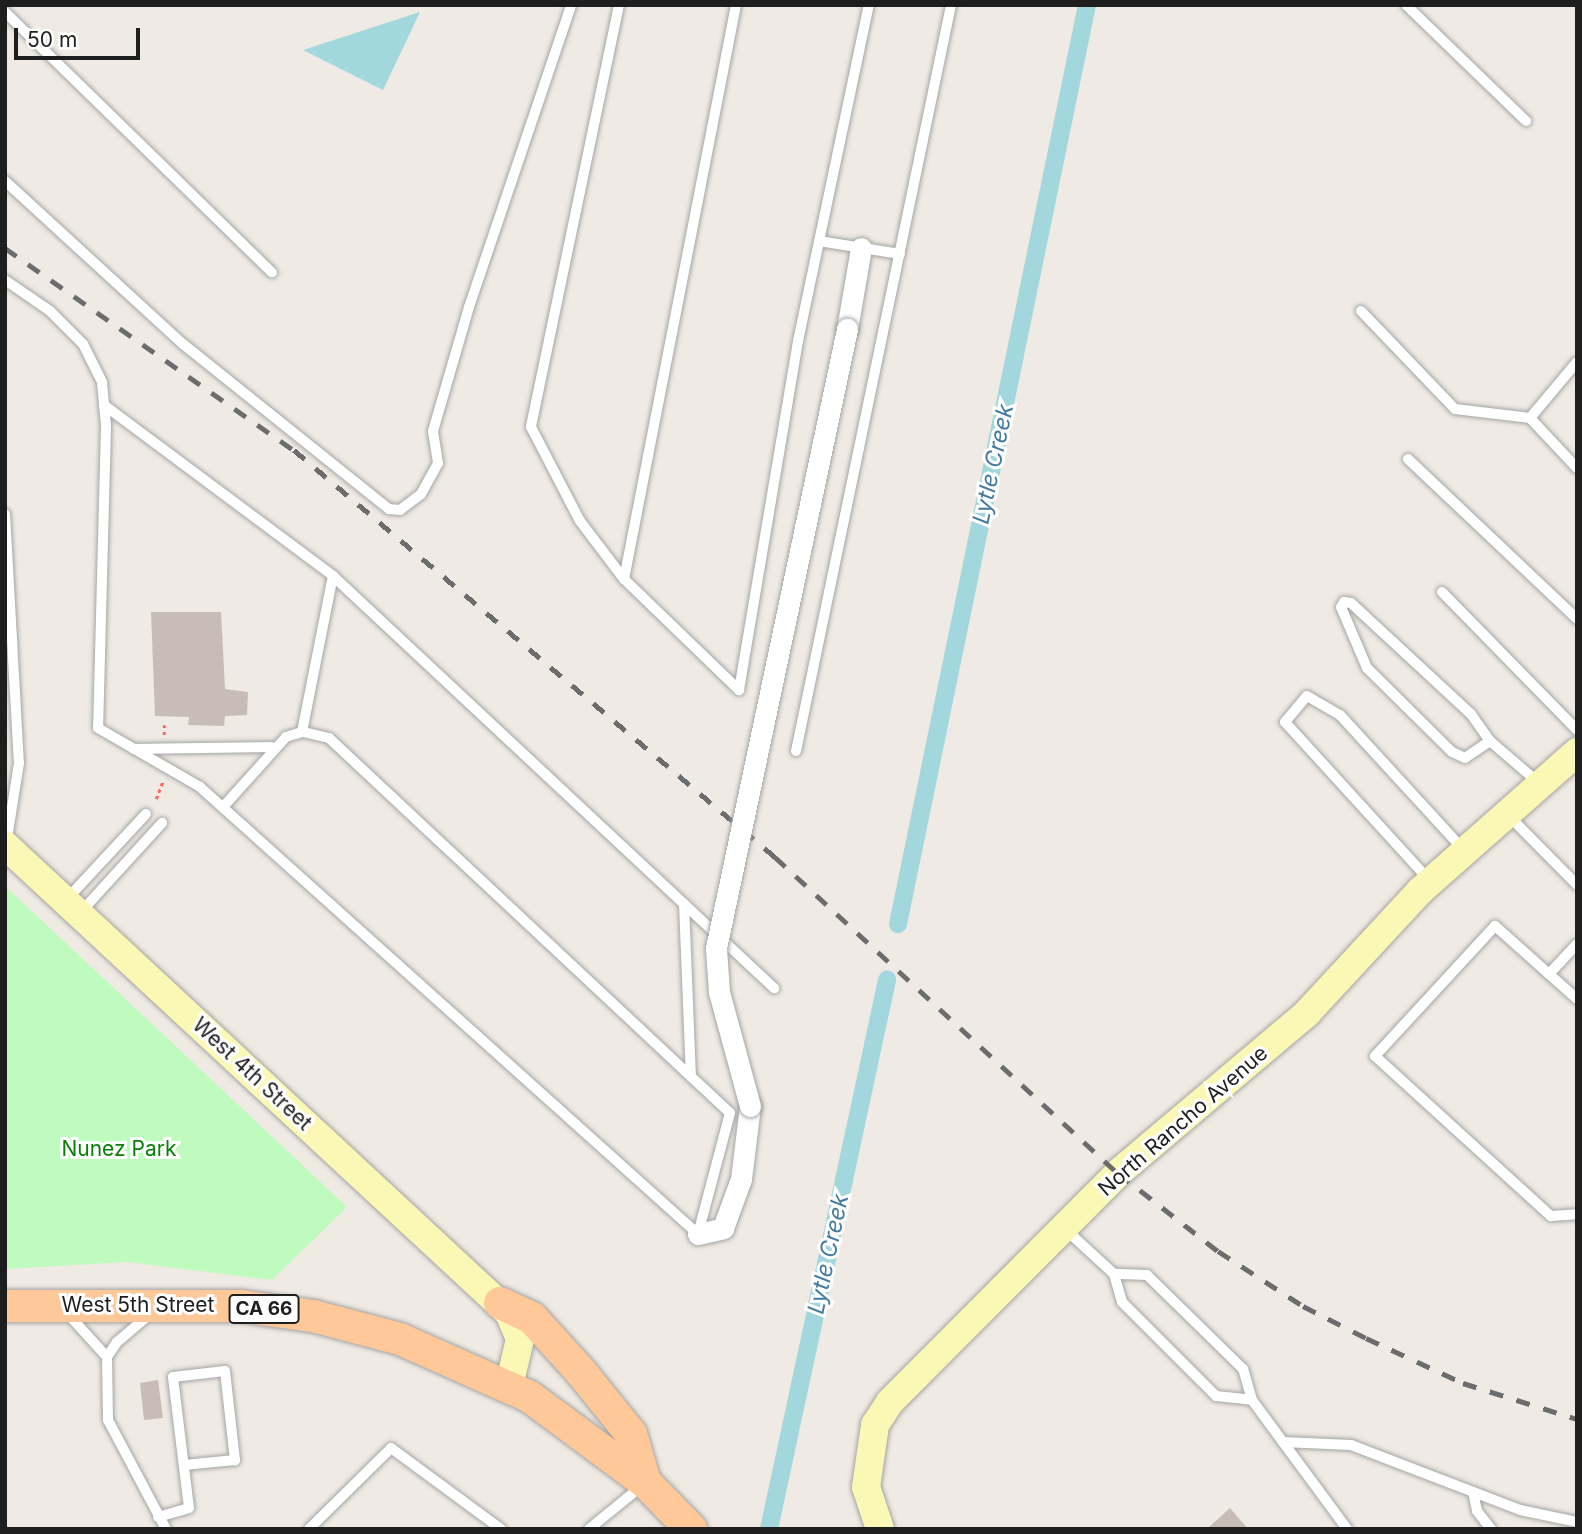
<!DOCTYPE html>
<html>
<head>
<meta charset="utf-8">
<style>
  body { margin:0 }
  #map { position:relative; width:1582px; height:1534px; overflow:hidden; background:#efeae3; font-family:Inter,sans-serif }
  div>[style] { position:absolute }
  .park>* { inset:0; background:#bffbbe }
  .water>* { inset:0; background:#a2d7de }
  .stream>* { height:5px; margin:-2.5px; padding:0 2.5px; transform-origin:2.5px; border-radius:2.5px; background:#a2d7de }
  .canal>* { height:18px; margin:-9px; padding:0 9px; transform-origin:9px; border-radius:9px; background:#a2d7de }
  .building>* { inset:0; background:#c7bcb6 }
  .path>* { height:2.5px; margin-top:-1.25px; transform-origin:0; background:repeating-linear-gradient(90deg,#fe6665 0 3.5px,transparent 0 7px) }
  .roads { filter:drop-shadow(0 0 2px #a5a5a5) drop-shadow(0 0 2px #a5a5a5) }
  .lane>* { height:10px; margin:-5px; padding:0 5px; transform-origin:5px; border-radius:5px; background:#fff }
  .street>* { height:21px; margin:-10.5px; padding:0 10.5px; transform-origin:10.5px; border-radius:10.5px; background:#fff }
  .secondary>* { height:28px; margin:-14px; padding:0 14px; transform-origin:14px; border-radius:14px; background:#fbf8b5 }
  .primary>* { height:32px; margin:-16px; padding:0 16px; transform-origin:16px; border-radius:16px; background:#ffc898 }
  .rail>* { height:5px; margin-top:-2.5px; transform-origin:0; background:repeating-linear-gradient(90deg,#6c6c6c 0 14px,transparent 0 28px) }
  .bridges { filter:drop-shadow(0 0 2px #a5a5a5) drop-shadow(0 0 2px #a5a5a5) }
  .street-bridge>* { height:21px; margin:-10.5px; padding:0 10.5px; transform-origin:10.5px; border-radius:10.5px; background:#fff }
  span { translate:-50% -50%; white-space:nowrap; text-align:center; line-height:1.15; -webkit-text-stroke:6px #fff; paint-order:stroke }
  .shield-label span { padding:2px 5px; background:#fff; border:2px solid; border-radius:5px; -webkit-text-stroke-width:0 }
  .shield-label { font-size:19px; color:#1e1e1e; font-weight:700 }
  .street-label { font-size:21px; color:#1e1e1e }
  .park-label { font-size:21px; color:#0a7f08 }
  .water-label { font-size:23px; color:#427aa0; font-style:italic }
  .frame { position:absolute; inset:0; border:7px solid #1e1e1e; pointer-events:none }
  .scale { position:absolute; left:14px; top:28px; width:126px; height:32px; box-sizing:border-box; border:4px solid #1e1e1e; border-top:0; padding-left:9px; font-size:21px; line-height:24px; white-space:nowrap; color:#1e1e1e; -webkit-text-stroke:5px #fff; paint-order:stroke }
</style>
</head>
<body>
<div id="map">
  <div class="park">
    <div style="clip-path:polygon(5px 886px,347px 1207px,272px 1280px,127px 1262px,5px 1269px)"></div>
  </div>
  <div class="water">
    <div style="clip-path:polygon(420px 12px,383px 90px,303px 50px)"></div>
  </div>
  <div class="stream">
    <div style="left:5px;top:1527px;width:2px;rotate:63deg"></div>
  </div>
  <div class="canal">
    <div style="left:898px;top:924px;width:938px;rotate:-78.38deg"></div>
    <div style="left:769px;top:1529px;width:562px;rotate:-77.87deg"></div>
  </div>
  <div class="building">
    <div style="clip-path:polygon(151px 612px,221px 612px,225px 689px,248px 692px,247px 715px,225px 716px,224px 726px,188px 725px,189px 717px,155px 716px)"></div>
    <div style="clip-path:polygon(158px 1380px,163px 1418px,144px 1420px,140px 1383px)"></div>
    <div style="clip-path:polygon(1230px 1508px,1248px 1529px,1207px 1529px)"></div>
  </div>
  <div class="path">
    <div style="left:164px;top:735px;width:10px;rotate:-90deg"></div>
    <div style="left:156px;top:799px;width:19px;rotate:-69deg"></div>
  </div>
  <div class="roads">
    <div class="lane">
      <div style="left:619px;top:5px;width:431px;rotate:101.8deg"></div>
      <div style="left:531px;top:427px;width:106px;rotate:62.5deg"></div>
      <div style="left:580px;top:521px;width:73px;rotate:52.8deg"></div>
      <div style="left:736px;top:5px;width:585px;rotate:101.04deg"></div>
      <div style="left:624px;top:579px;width:160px;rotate:44deg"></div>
      <div style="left:739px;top:690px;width:354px;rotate:-80.4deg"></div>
      <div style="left:798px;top:341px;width:343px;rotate:-78.1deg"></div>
      <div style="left:1406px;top:5px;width:167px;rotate:44deg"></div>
      <div style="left:5px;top:12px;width:373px;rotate:44.3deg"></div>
      <div style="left:5px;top:181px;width:241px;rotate:42.5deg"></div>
      <div style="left:183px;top:344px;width:264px;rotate:38.7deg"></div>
      <div style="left:389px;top:509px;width:11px;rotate:5deg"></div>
      <div style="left:400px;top:510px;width:26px;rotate:-37deg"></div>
      <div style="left:421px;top:494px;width:35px;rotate:-61deg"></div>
      <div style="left:438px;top:463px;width:32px;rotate:-99deg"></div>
      <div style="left:433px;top:431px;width:129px;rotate:-73.8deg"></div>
      <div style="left:469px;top:307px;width:319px;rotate:-71.3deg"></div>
      <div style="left:819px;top:241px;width:82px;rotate:9.1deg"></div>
      <div style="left:5px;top:280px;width:55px;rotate:34.6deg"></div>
      <div style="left:50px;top:311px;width:47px;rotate:45deg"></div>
      <div style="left:83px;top:344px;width:42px;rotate:63.4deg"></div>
      <div style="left:102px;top:382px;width:44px;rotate:84.8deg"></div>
      <div style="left:106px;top:426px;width:302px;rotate:91.5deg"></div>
      <div style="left:98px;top:728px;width:118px;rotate:30deg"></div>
      <div style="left:200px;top:787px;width:669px;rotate:41.91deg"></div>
      <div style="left:698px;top:1234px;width:125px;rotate:-75.2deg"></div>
      <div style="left:730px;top:1113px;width:549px;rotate:-136.92deg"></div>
      <div style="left:329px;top:738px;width:28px;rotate:-167deg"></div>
      <div style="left:302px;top:732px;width:17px;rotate:163deg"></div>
      <div style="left:286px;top:737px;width:94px;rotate:132deg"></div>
      <div style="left:1361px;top:311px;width:136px;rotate:46.2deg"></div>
      <div style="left:1455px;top:409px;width:76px;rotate:6.8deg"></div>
      <div style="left:1530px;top:418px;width:69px;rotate:46.8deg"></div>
      <div style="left:104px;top:405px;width:286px;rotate:36.7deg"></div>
      <div style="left:333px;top:576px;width:604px;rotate:43.05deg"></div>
      <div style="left:1530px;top:418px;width:73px;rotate:-50deg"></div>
      <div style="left:1408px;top:459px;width:233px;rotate:43.4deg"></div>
      <div style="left:5px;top:514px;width:249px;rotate:86.8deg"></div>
      <div style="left:19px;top:763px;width:83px;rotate:99deg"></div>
      <div style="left:1442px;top:592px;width:193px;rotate:45.6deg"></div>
      <div style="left:302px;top:732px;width:159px;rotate:-78.8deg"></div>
      <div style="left:1490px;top:741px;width:30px;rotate:146deg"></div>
      <div style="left:1465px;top:758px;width:14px;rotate:-155deg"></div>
      <div style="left:1452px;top:752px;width:120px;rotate:-135.3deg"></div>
      <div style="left:1367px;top:668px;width:66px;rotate:-113.1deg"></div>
      <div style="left:1341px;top:607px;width:6px;rotate:-59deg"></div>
      <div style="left:1344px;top:602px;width:7px;rotate:8deg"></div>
      <div style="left:1351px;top:603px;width:163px;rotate:42.8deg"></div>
      <div style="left:1471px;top:714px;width:33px;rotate:55deg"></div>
      <div style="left:1490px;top:741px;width:66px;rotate:40.7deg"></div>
      <div style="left:134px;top:749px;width:137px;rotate:-0.8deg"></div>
      <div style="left:796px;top:751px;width:762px;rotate:-78.26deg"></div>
      <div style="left:1509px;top:816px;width:97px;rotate:45.4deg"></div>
      <div style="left:1430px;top:881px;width:215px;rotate:-132.4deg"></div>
      <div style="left:1285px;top:722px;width:34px;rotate:-50deg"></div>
      <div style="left:1307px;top:696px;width:38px;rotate:30deg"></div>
      <div style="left:1340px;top:715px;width:182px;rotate:47.5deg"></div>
      <div style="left:67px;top:899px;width:116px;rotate:-47.1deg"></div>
      <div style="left:684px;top:904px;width:173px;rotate:87.7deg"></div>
      <div style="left:80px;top:913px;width:122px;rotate:-47.7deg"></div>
      <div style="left:1549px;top:974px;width:41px;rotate:-47deg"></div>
      <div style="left:1577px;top:999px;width:110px;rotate:-138.3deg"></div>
      <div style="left:1495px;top:926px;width:177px;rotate:132.7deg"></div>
      <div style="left:1375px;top:1056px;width:238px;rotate:42.3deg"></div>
      <div style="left:1551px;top:1216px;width:26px;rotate:-4deg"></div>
      <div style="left:1064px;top:1228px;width:68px;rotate:42.6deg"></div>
      <div style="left:1114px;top:1274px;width:29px;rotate:74deg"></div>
      <div style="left:1122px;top:1302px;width:133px;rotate:45deg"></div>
      <div style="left:1216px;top:1396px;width:36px;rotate:6deg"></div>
      <div style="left:1252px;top:1400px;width:32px;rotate:-106deg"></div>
      <div style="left:1243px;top:1369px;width:134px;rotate:-135.6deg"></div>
      <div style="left:1147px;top:1275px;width:33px;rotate:-178deg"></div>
      <div style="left:67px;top:1313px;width:59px;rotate:47.7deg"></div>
      <div style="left:149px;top:1315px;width:42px;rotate:139.8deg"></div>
      <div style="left:117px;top:1342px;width:18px;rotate:124deg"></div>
      <div style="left:107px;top:1357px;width:63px;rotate:89.1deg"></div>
      <div style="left:108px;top:1420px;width:123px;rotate:62deg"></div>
      <div style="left:1252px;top:1400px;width:160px;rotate:53.6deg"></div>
      <div style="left:1283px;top:1442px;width:68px;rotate:2.5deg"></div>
      <div style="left:1351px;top:1445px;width:181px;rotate:21deg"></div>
      <div style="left:1520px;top:1510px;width:58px;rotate:11.9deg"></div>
      <div style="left:1473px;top:1492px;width:19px;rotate:78deg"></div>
      <div style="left:1477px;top:1511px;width:23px;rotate:52deg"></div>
      <div style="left:158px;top:1517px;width:32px;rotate:-16deg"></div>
      <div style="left:189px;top:1508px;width:132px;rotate:-97deg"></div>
      <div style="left:173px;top:1377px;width:52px;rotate:-6.6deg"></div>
      <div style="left:225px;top:1371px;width:90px;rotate:83.6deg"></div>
      <div style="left:235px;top:1460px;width:51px;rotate:174.4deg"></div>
      <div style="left:309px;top:1529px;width:115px;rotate:-44.6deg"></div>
      <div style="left:391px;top:1448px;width:137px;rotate:36.4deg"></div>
      <div style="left:589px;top:1529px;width:71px;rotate:-39.3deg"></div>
    </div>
    <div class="street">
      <div style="left:847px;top:329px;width:82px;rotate:-80.2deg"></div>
      <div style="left:698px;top:1234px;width:26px;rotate:-13deg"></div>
      <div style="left:723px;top:1228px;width:52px;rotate:-69.8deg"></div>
      <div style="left:741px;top:1179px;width:74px;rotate:-83deg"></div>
    </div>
    <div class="secondary">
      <div style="left:5px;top:845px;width:688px;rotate:42.88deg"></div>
      <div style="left:509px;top:1313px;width:28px;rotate:67deg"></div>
      <div style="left:520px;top:1339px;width:48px;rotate:103.2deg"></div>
      <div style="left:880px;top:1529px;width:44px;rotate:-108.4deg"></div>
      <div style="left:866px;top:1487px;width:63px;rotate:-81.7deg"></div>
      <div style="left:875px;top:1425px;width:27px;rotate:-57deg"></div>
      <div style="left:890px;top:1402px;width:323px;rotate:-45.1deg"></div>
      <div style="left:1118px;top:1173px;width:248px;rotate:-40.2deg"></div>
      <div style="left:1307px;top:1013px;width:166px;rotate:-47.2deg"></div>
      <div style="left:1420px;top:891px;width:210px;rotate:-41.5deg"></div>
    </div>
    <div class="primary">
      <div style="left:500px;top:1303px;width:35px;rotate:25deg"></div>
      <div style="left:532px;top:1318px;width:73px;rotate:47.8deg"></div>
      <div style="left:581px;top:1372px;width:80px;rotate:51.1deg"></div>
      <div style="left:631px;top:1434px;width:50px;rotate:73.7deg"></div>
      <div style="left:5px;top:1306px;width:236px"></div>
      <div style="left:241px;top:1306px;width:73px;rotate:7.9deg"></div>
      <div style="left:313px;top:1316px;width:90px;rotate:14.8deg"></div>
      <div style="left:400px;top:1339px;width:142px;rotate:24deg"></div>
      <div style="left:530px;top:1397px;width:143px;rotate:36.5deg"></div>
      <div style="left:645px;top:1482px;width:66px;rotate:45.6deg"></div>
    </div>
  </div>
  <div class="rail">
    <div style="left:5px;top:248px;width:353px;rotate:35deg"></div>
    <div style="left:294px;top:450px;width:630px;rotate:40.24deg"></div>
    <div style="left:775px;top:857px;width:466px;rotate:42.7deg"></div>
    <div style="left:1118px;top:1173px;width:127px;rotate:38deg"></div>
    <div style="left:1218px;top:1251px;width:101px;rotate:32.9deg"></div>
    <div style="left:1303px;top:1306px;width:71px;rotate:26.9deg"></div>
    <div style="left:1366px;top:1338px;width:107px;rotate:24.9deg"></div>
    <div style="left:1463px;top:1383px;width:120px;rotate:17.5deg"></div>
  </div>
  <div class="bridges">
    <div class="street-bridge">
      <div style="left:750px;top:1106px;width:118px;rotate:-105.2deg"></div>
      <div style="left:719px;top:992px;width:44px;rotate:-93.9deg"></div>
      <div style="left:716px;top:948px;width:633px;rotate:-78.05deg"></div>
    </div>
  </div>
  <div class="shield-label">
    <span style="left:264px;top:1309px">CA 66</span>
  </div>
  <div class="street-label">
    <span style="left:252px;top:1074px;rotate:43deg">West 4th Street</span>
    <span style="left:1183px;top:1121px;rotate:-41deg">North Rancho Avenue</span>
    <span style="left:138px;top:1305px">West 5th Street</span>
  </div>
  <div class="park-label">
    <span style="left:119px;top:1149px">Nunez Park</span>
  </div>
  <div class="water-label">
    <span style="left:993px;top:464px;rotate:-78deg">Lytle Creek</span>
    <span style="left:828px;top:1254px;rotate:-78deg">Lytle Creek</span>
  </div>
  <div class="frame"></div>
  <div class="scale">50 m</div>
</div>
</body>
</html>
